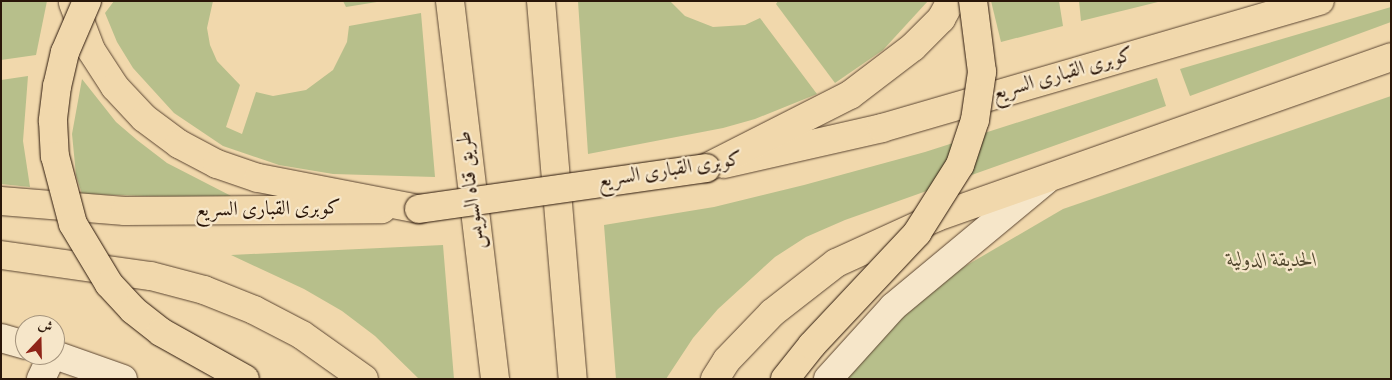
<!DOCTYPE html>
<html>
<head>
<meta charset="utf-8">
<style>
  body { margin:0 }
  #map { position:relative; width:1392px; height:380px; overflow:hidden; background:#f1d8ac; font-family:"Sorts Mill Goudy",Amiri,serif }
  div>[style] { position:absolute }
  .green>* { inset:0; background:#b7bf8b }
  .roads { filter:drop-shadow(0 0 1px #5c4632) drop-shadow(0 0 1px #5c4632) }
  .minor>* { height:28px; margin:-14px; padding:0 14px; transform-origin:14px; border-radius:14px; background:#f6e6c9 }
  .trunk>* { height:28px; margin:-14px; padding:0 14px; transform-origin:14px; border-radius:14px; background:#f1d8ac }
  .motorway>* { height:28px; margin:-14px; padding:0 14px; transform-origin:14px; border-radius:14px; background:#f1d8ac }
  .bridges { filter:drop-shadow(0 0 1px #2a1609) drop-shadow(0 0 1px #2a1609) }
  .trunk-bridge>* { height:28px; margin:-14px; padding:0 14px; transform-origin:14px; border-radius:14px; background:#f1d8ac }
  .motorway-bridge>* { height:28px; margin:-14px; padding:0 14px; transform-origin:14px; border-radius:14px; background:#f1d8ac }
  span { translate:-50% -50%; white-space:nowrap; text-align:center; line-height:1.15; -webkit-text-stroke:4.5px #f6e6c9; paint-order:stroke }
  .street-label { font-size:20px; color:#2a1609 }
  .park-label { font-size:20px; color:#544930; font-style:italic }
  .frame { position:absolute; inset:0; border:2px solid #2a1609; pointer-events:none }
  .north { position:absolute; left:15px; top:315px; width:50px; height:50px; box-sizing:border-box; background:#f6e6c9; border:1px solid #a4937c; border-radius:50%; rotate:21deg; font-size:14px; font-weight:700; line-height:20px; text-align:center; color:#2a1609 }
  .north::after { content:''; display:block; margin:auto; width:18px; height:22px; background:#8f2418; clip-path:polygon(50% 0,100% 100%,50% 72%,0 100%) }
</style>
</head>
<body>
<div id="map">
  <div class="green">
    <div style="clip-path:polygon(1px 1px,47px 1px,36px 55px,1px 60px)"></div>
    <div style="clip-path:polygon(114px 1px,213px 1px,207px 28px,210px 45px,217px 61px,240px 85px,226px 127px,242px 134px,256px 92px,273px 96px,306px 90px,333px 70px,347px 42px,349px 26px,421px 13px,435px 177px,333px 174px,279px 165px,223px 146px,174px 113px,133px 68px,117px 42px,105px 13px)"></div>
    <div style="clip-path:polygon(343px 1px,383px 1px,346px 7px)"></div>
    <div style="clip-path:polygon(578px 1px,670px 1px,685px 16px,713px 27px,745px 25px,760px 18px,817px 94px,755px 119px,723px 128px,588px 154px)"></div>
    <div style="clip-path:polygon(778px 1px,928px 1px,883px 50px,835px 83px,776px 4px)"></div>
    <div style="clip-path:polygon(991px 1px,1059px 1px,1063px 26px,1001px 42px)"></div>
    <div style="clip-path:polygon(1079px 1px,1162px 1px,1081px 21px)"></div>
    <div style="clip-path:polygon(1391px 7px,1391px 22px,1190px 96px,1180px 69px)"></div>
    <div style="clip-path:polygon(28px 76px,23px 141px,30px 187px,1px 184px,1px 80px)"></div>
    <div style="clip-path:polygon(1157px 78px,1166px 106px,845px 220px,806px 237px,775px 257px,718px 309px,693px 338px,666px 379px,616px 379px,604px 225px,714px 207px,804px 185px,925px 152px)"></div>
    <div style="clip-path:polygon(82px 79px,116px 122px,137px 140px,167px 163px,237px 199px,82px 194px,76px 175px,72px 134px)"></div>
    <div style="clip-path:polygon(1391px 96px,1391px 379px,840px 379px,880px 336px,962px 268px,1063px 209px)"></div>
    <div style="clip-path:polygon(443px 245px,454px 379px,419px 379px,375px 336px,342px 311px,304px 289px,231px 255px)"></div>
  </div>
  <div class="roads">
    <div class="minor">
      <div style="left:1px;top:338px;width:25px;rotate:16deg"></div>
      <div style="left:55px;top:355px;width:72px;rotate:19.4deg"></div>
      <div style="left:41px;top:379px;width:26px;rotate:-65deg"></div>
      <div style="left:828px;top:379px;width:97px;rotate:-47.9deg"></div>
      <div style="left:893px;top:307px;width:199px;rotate:-39.7deg"></div>
    </div>
    <div class="trunk">
      <div style="left:724px;top:164px;width:162px;rotate:-12.8deg"></div>
      <div style="left:882px;top:128px;width:456px;rotate:-16.2deg"></div>
      <div style="left:1px;top:201px;width:124px;rotate:4.6deg"></div>
      <div style="left:125px;top:211px;width:257px;rotate:-0.4deg"></div>
    </div>
    <div class="motorway">
      <div style="left:450px;top:1px;width:381px;rotate:83.2deg"></div>
      <div style="left:541px;top:1px;width:379px;rotate:85.2deg"></div>
      <div style="left:73px;top:3px;width:50px;rotate:69deg"></div>
      <div style="left:91px;top:50px;width:44px;rotate:57deg"></div>
      <div style="left:115px;top:87px;width:42px;rotate:46.9deg"></div>
      <div style="left:144px;top:118px;width:44px;rotate:36.6deg"></div>
      <div style="left:179px;top:144px;width:43px;rotate:27.8deg"></div>
      <div style="left:217px;top:164px;width:43px;rotate:18.9deg"></div>
      <div style="left:258px;top:178px;width:164px;rotate:10.9deg"></div>
      <div style="left:706px;top:168px;width:161px;rotate:-26.9deg"></div>
      <div style="left:850px;top:95px;width:79px;rotate:-37.3deg"></div>
      <div style="left:913px;top:47px;width:40px;rotate:-45deg"></div>
      <div style="left:941px;top:19px;width:21px;rotate:-61deg"></div>
      <div style="left:1px;top:255px;width:151px;rotate:8deg"></div>
      <div style="left:151px;top:276px;width:55px;rotate:14.8deg"></div>
      <div style="left:204px;top:290px;width:54px;rotate:21.8deg"></div>
      <div style="left:254px;top:310px;width:54px;rotate:27.5deg"></div>
      <div style="left:302px;top:335px;width:76px;rotate:35.4deg"></div>
      <div style="left:715px;top:379px;width:22px;rotate:-58deg"></div>
      <div style="left:727px;top:360px;width:65px;rotate:-46.2deg"></div>
      <div style="left:772px;top:313px;width:81px;rotate:-38deg"></div>
      <div style="left:836px;top:263px;width:111px;rotate:-24.5deg"></div>
      <div style="left:937px;top:217px;width:481px;rotate:-19.4deg"></div>
    </div>
  </div>
  <div class="bridges">
    <div class="trunk-bridge">
      <div style="left:419px;top:209px;width:290px;rotate:-8.1deg"></div>
    </div>
    <div class="motorway-bridge">
      <div style="left:87px;top:1px;width:56px;rotate:113.3deg"></div>
      <div style="left:65px;top:52px;width:35px;rotate:103deg"></div>
      <div style="left:57px;top:86px;width:35px;rotate:97deg"></div>
      <div style="left:53px;top:121px;width:35px;rotate:87deg"></div>
      <div style="left:55px;top:156px;width:70px;rotate:75.2deg"></div>
      <div style="left:73px;top:224px;width:70px;rotate:59deg"></div>
      <div style="left:109px;top:284px;width:35px;rotate:47deg"></div>
      <div style="left:133px;top:310px;width:36px;rotate:38deg"></div>
      <div style="left:161px;top:332px;width:96px;rotate:29.2deg"></div>
      <div style="left:785px;top:379px;width:43px;rotate:-51.5deg"></div>
      <div style="left:812px;top:345px;width:154px;rotate:-46.8deg"></div>
      <div style="left:917px;top:233px;width:80px;rotate:-57.7deg"></div>
      <div style="left:960px;top:165px;width:47px;rotate:-71.6deg"></div>
      <div style="left:975px;top:120px;width:49px;rotate:-81.7deg"></div>
      <div style="left:982px;top:72px;width:72px;rotate:-97.2deg"></div>
    </div>
  </div>
  <div class="street-label">
    <span style="left:1063px;top:75px;rotate:-16deg">كوبرى القبارى السريع</span>
    <span style="left:670px;top:171px;rotate:-9deg">كوبرى القبارى السريع</span>
    <span style="left:472px;top:190px;rotate:-97deg">طريق قناه السويس</span>
    <span style="left:268px;top:210px;rotate:-1deg">كوبرى القبارى السريع</span>
  </div>
  <div class="park-label">
    <span style="left:1272px;top:261px">الحديقة الدولية</span>
  </div>
  <div class="frame"></div>
  <div class="north">ش</div>
</div>
</body>
</html>
